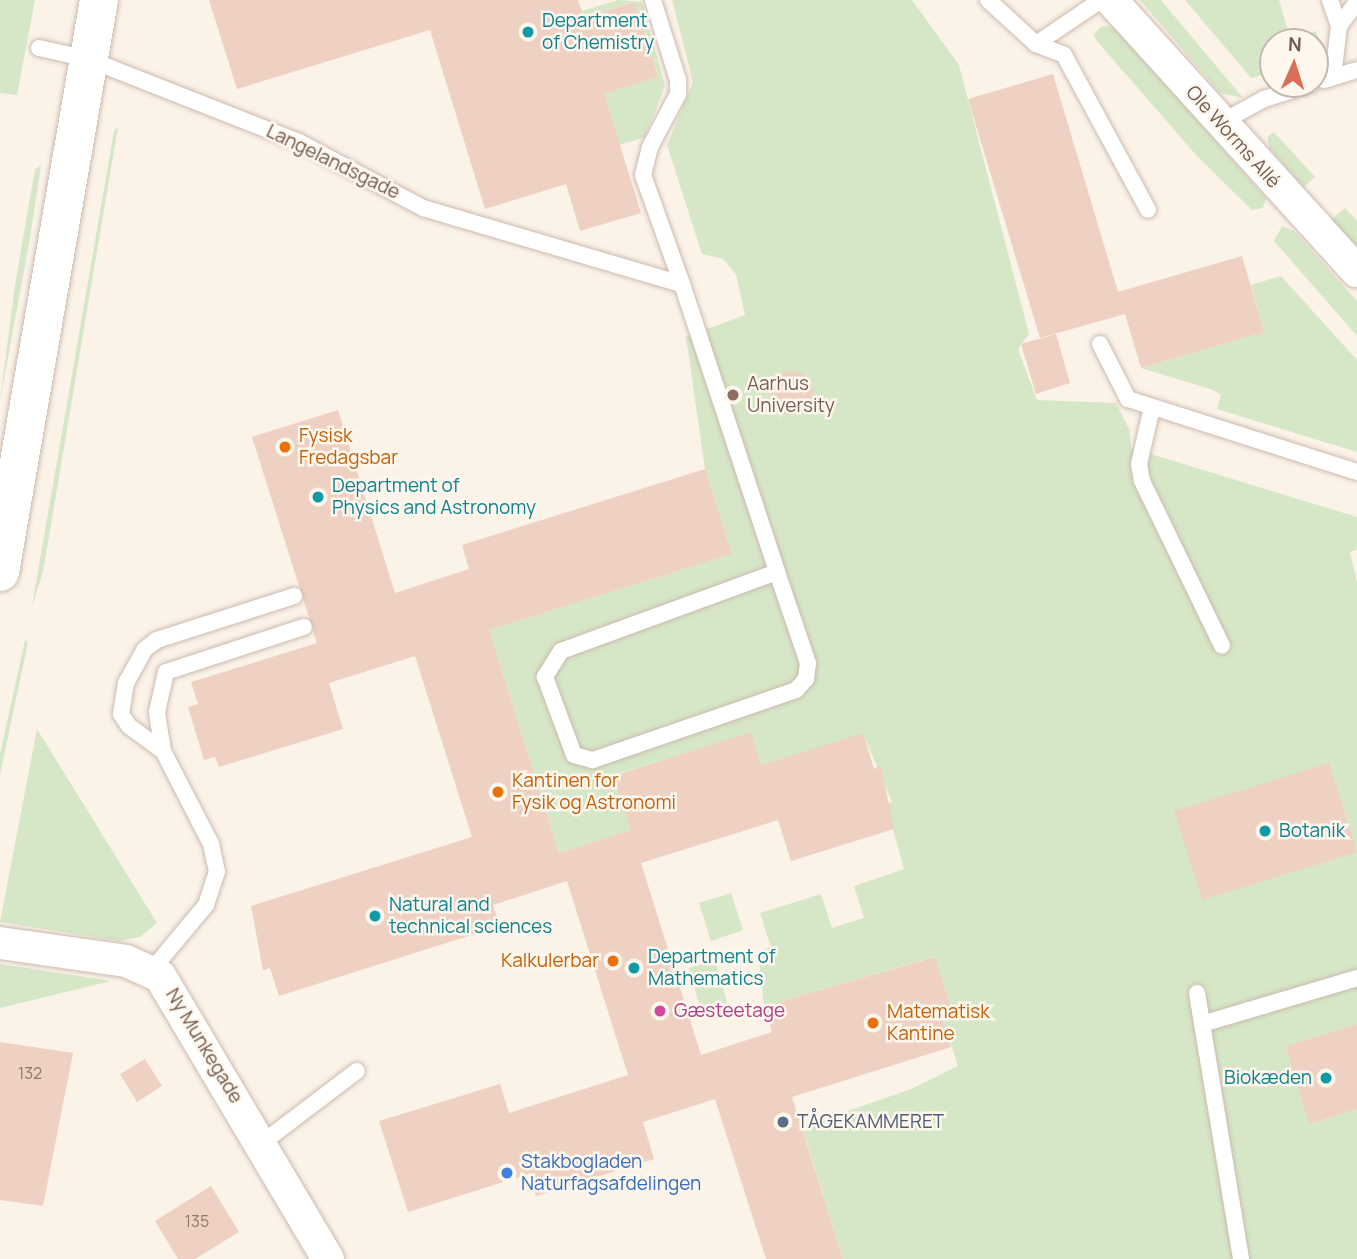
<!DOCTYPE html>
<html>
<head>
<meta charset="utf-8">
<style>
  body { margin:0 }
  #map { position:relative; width:1357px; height:1259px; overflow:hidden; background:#fbf2e8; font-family:Manrope,sans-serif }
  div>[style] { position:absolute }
  .green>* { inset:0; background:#d6e7c7 }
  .building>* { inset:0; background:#eed1c2 }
  .round { border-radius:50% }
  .roads { filter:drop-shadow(0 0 2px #ccbaaf) drop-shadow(0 0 2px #ccbaaf) }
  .service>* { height:16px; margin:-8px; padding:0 8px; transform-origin:8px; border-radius:8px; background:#fff }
  .minor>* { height:32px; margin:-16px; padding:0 16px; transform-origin:16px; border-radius:16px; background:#fff }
  .tertiary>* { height:38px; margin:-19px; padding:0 19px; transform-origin:19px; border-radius:19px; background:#fff }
  .dots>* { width:19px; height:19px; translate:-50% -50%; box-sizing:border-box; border:4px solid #fef7ee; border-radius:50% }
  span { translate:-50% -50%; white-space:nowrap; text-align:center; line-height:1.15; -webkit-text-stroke:5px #fef7ee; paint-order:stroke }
  .number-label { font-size:16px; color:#92776b }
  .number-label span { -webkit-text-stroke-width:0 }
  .culture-label { font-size:19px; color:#0d838f }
  .left { translate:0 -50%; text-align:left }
  .right { translate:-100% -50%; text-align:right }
  .street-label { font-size:19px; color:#73594e }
  .education-label { font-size:19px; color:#785e54 }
  .food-label { font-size:19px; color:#c56008 }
  .hotel-label { font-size:19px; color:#b23c85 }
  .service-label { font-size:19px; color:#4e5e75 }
  .shop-label { font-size:19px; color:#366cbe }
  .north { position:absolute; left:1259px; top:28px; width:70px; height:70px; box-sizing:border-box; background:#fef7ee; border:2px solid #c6b8ae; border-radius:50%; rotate:3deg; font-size:19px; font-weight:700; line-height:28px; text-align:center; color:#73594e }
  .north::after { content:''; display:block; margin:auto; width:24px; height:32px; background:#da6e57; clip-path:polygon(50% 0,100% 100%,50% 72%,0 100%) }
</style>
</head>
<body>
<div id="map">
  <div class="green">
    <div style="clip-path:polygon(0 0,35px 0,17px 95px,0 93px)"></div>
    <div style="clip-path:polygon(618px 0,642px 2px,665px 86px,645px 137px,560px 164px,597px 96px,658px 77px,635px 2px,584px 17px,582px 11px)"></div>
    <div style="clip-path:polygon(672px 0,912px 0,959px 65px,1029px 334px,1018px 349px,1037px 400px,1116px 403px,1130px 431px,1131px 448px,1357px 517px,1357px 549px,1350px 552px,1357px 582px,1357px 1024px,1285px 1046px,1309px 1124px,1357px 1109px,1357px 1259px,843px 1259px,802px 1127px,911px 1089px,958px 1066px,940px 1011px,951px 1008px,934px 957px,764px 1006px,758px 952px,771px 947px,760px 913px,821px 894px,832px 928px,864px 918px,854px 886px,904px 869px,886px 804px,892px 802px,863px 734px,761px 765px,751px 733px,614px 775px,631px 830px,559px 853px,489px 630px,732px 554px,705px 469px,686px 337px,745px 315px,736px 274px,723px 259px,702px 254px,667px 145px,693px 82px)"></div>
    <div style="clip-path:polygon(1140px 0,1161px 0,1243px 98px,1220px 93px)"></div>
    <div style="clip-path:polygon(1185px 0,1279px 0,1290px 38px,1316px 31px,1321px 48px,1317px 60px,1315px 42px,1273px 42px,1273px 72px,1251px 78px)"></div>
    <div style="clip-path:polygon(1102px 26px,1115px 27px,1266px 198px,1263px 208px,1252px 210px,1197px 156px,1096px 40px,1094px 34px)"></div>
    <div style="clip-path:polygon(118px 127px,43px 572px,32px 606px,114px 131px)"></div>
    <div style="clip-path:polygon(1274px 132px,1315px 177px,1304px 187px,1270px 149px,1267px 137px)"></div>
    <div style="clip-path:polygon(41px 166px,30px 238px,0 401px,15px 285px,35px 169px)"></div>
    <div style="clip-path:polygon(1345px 208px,1357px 221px,1357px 248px,1331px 220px)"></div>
    <div style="clip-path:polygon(1282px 226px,1294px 231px,1357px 301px,1357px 336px,1274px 241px)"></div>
    <div style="clip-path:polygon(1281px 276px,1357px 360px,1357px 452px,1217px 409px,1221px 395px,1213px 390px,1141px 368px,1264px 332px,1251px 285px)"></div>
    <div style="clip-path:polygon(25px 640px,28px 642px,0 775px,0 754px)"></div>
    <div style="clip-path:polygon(37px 729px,157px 923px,140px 937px,119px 941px,0 922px)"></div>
    <div style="clip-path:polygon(731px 893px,743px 930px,711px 941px,699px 903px)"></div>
    <div style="clip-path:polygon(715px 960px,728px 1006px,702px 1014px,689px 968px)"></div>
    <div style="clip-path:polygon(0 964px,111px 981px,0 1008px)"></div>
  </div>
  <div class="building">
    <div style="clip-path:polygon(209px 0,578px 0,584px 17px,635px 2px,658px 77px,604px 94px,641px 213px,580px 231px,566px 184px,485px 209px,430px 30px,237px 89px)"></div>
    <div style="clip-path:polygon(1053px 74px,1118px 292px,1242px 256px,1264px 332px,1141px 368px,1125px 314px,1040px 338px,968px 99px)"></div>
    <div style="clip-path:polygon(1056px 334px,1070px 383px,1036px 394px,1021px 344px)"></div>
    <div class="round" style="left:769px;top:371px;width:44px;height:44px"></div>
    <div style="clip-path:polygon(338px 410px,395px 593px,469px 569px,462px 545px,705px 469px,732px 554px,489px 630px,559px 853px,631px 830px,613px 776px,751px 732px,761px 765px,863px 733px,874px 769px,881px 766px,894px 829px,791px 861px,778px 820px,641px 863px,701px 1055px,772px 1032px,764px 1006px,935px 957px,951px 1008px,940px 1011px,951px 1047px,792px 1097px,843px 1259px,766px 1259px,715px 1099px,643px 1122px,654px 1159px,536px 1196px,529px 1174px,408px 1212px,379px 1121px,500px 1084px,509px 1113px,628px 1075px,567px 881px,493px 905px,500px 926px,279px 996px,270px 968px,263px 970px,251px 906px,472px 837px,415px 656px,329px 683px,343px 729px,219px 767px,215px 757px,204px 760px,188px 707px,198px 704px,191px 682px,317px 643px,252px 437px)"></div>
    <div style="clip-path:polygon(1329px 763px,1357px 852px,1202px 900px,1174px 811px)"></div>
    <div style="clip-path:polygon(1357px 1024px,1357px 1109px,1309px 1124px,1285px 1046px)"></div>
    <div style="clip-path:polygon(0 1042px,73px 1053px,43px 1206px,0 1200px)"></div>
    <div style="clip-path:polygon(145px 1059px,162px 1086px,137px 1102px,120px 1074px)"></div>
    <div style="clip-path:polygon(211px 1186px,239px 1232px,195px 1259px,178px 1259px,155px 1221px)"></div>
  </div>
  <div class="roads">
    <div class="service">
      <div style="left:988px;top:0;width:65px;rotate:42.5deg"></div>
      <div style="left:1036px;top:44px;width:78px;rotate:-34.1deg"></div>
      <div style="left:1330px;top:0;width:28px;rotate:71deg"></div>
      <div style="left:1339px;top:26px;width:51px;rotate:96.7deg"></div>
      <div style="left:1339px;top:26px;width:30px;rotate:-53deg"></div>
      <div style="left:1036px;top:44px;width:30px;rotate:21deg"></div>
      <div style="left:1064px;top:55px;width:176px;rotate:61.5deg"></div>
      <div style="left:39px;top:48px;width:50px;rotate:12.7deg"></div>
      <div style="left:88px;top:59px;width:227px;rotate:21.5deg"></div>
      <div style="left:299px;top:142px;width:140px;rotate:28deg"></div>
      <div style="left:423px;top:208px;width:270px;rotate:16.4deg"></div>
      <div style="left:682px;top:284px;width:116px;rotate:-109.7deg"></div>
      <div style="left:643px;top:175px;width:29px;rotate:-76deg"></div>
      <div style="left:650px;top:147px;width:60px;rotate:-62.2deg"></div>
      <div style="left:678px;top:94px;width:14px;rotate:-90deg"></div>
      <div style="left:678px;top:80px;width:84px;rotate:-107.4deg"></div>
      <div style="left:1324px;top:80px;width:34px;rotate:-17deg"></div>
      <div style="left:1220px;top:123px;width:50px;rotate:-28.6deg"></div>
      <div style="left:1264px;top:99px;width:50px;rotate:-17.4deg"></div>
      <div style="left:682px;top:284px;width:303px;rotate:71.7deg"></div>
      <div style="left:777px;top:572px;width:230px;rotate:159.9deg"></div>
      <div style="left:561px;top:651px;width:31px;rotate:122deg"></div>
      <div style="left:545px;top:677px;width:83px;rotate:69.6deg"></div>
      <div style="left:574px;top:755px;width:20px;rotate:15deg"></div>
      <div style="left:593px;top:760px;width:215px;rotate:-19deg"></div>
      <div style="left:796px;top:690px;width:15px;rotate:-48deg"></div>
      <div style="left:806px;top:679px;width:16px;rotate:-83deg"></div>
      <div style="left:808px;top:663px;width:96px;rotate:-108.8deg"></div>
      <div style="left:1100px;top:344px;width:62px;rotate:63deg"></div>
      <div style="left:1128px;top:399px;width:240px;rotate:17.7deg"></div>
      <div style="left:1152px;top:407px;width:58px;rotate:102.8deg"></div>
      <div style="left:1139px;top:464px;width:17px;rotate:80deg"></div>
      <div style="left:1142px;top:481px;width:183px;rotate:64.1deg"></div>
      <div style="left:163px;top:751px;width:39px;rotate:-99deg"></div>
      <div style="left:157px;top:712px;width:41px;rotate:-77.3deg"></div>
      <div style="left:166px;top:672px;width:145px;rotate:-18.1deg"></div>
      <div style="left:151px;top:971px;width:86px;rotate:-50.2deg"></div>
      <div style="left:206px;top:905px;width:35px;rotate:-72deg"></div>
      <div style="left:217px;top:872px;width:29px;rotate:-102deg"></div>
      <div style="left:211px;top:844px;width:105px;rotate:-117.3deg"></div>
      <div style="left:163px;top:751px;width:42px;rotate:-143.7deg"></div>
      <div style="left:129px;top:726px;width:14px;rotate:-124deg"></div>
      <div style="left:121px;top:714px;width:31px;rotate:-81deg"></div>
      <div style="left:126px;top:683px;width:38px;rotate:-61deg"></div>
      <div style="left:144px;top:650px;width:16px;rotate:-38deg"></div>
      <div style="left:157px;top:640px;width:144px;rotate:-17.8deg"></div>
      <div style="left:1197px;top:993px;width:270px;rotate:80.6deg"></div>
      <div style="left:1202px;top:1024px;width:162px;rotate:-16.5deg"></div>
      <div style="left:262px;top:1143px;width:119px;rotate:-37.2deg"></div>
    </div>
    <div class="minor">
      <div style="left:1111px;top:0;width:366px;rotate:47.8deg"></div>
      <div style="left:0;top:943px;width:127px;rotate:8.1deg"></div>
      <div style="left:126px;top:961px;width:37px;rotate:24deg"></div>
      <div style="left:160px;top:976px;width:329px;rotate:59.3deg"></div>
    </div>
    <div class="tertiary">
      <div style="left:0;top:572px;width:581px;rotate:-80.18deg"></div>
    </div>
  </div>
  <div class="dots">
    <div style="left:528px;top:32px;background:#0f9aa8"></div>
    <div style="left:733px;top:395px;background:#8d6e63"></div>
    <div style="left:285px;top:447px;background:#e8710a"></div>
    <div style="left:318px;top:497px;background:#0f9aa8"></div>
    <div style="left:498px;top:792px;background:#e8710a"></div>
    <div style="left:1265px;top:831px;background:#0f9aa8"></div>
    <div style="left:375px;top:916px;background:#0f9aa8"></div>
    <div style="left:613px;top:961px;background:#e8710a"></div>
    <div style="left:634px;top:968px;background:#0f9aa8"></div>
    <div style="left:660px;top:1011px;background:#d1479c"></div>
    <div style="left:873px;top:1023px;background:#e8710a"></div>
    <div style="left:1326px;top:1078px;background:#0f9aa8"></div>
    <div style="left:783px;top:1122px;background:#5c6f8a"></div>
    <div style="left:507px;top:1173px;background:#3f7fe0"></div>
  </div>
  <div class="number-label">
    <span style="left:30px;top:1073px">132</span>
    <span style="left:197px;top:1221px">135</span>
  </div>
  <div class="culture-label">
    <span class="left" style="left:542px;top:32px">Department<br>of Chemistry</span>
    <span class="left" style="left:332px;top:497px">Department of<br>Physics and Astronomy</span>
    <span class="left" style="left:1279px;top:831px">Botanik</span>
    <span class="left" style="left:389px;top:916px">Natural and<br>technical sciences</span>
    <span class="left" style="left:648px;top:968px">Department of<br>Mathematics</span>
    <span class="right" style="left:1312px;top:1078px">Biokæden</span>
  </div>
  <div class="street-label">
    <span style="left:1233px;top:137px;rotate:48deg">Ole Worms Allé</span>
    <span style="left:333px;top:162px;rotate:26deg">Langelandsgade</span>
    <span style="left:204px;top:1046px;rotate:59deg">Ny Munkegade</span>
  </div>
  <div class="education-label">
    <span class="left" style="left:747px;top:395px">Aarhus<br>University</span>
  </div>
  <div class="food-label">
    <span class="left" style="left:299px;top:447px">Fysisk<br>Fredagsbar</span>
    <span class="left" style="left:512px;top:792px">Kantinen for<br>Fysik og Astronomi</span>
    <span class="right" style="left:599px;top:961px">Kalkulerbar</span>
    <span class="left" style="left:887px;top:1023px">Matematisk<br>Kantine</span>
  </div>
  <div class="hotel-label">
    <span class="left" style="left:674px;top:1011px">Gæsteetage</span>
  </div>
  <div class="service-label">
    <span class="left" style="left:797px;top:1122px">TÅGEKAMMERET</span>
  </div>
  <div class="shop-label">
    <span class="left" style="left:521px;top:1173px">Stakbogladen<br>Naturfagsafdelingen</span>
  </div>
  <div class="north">N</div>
</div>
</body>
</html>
